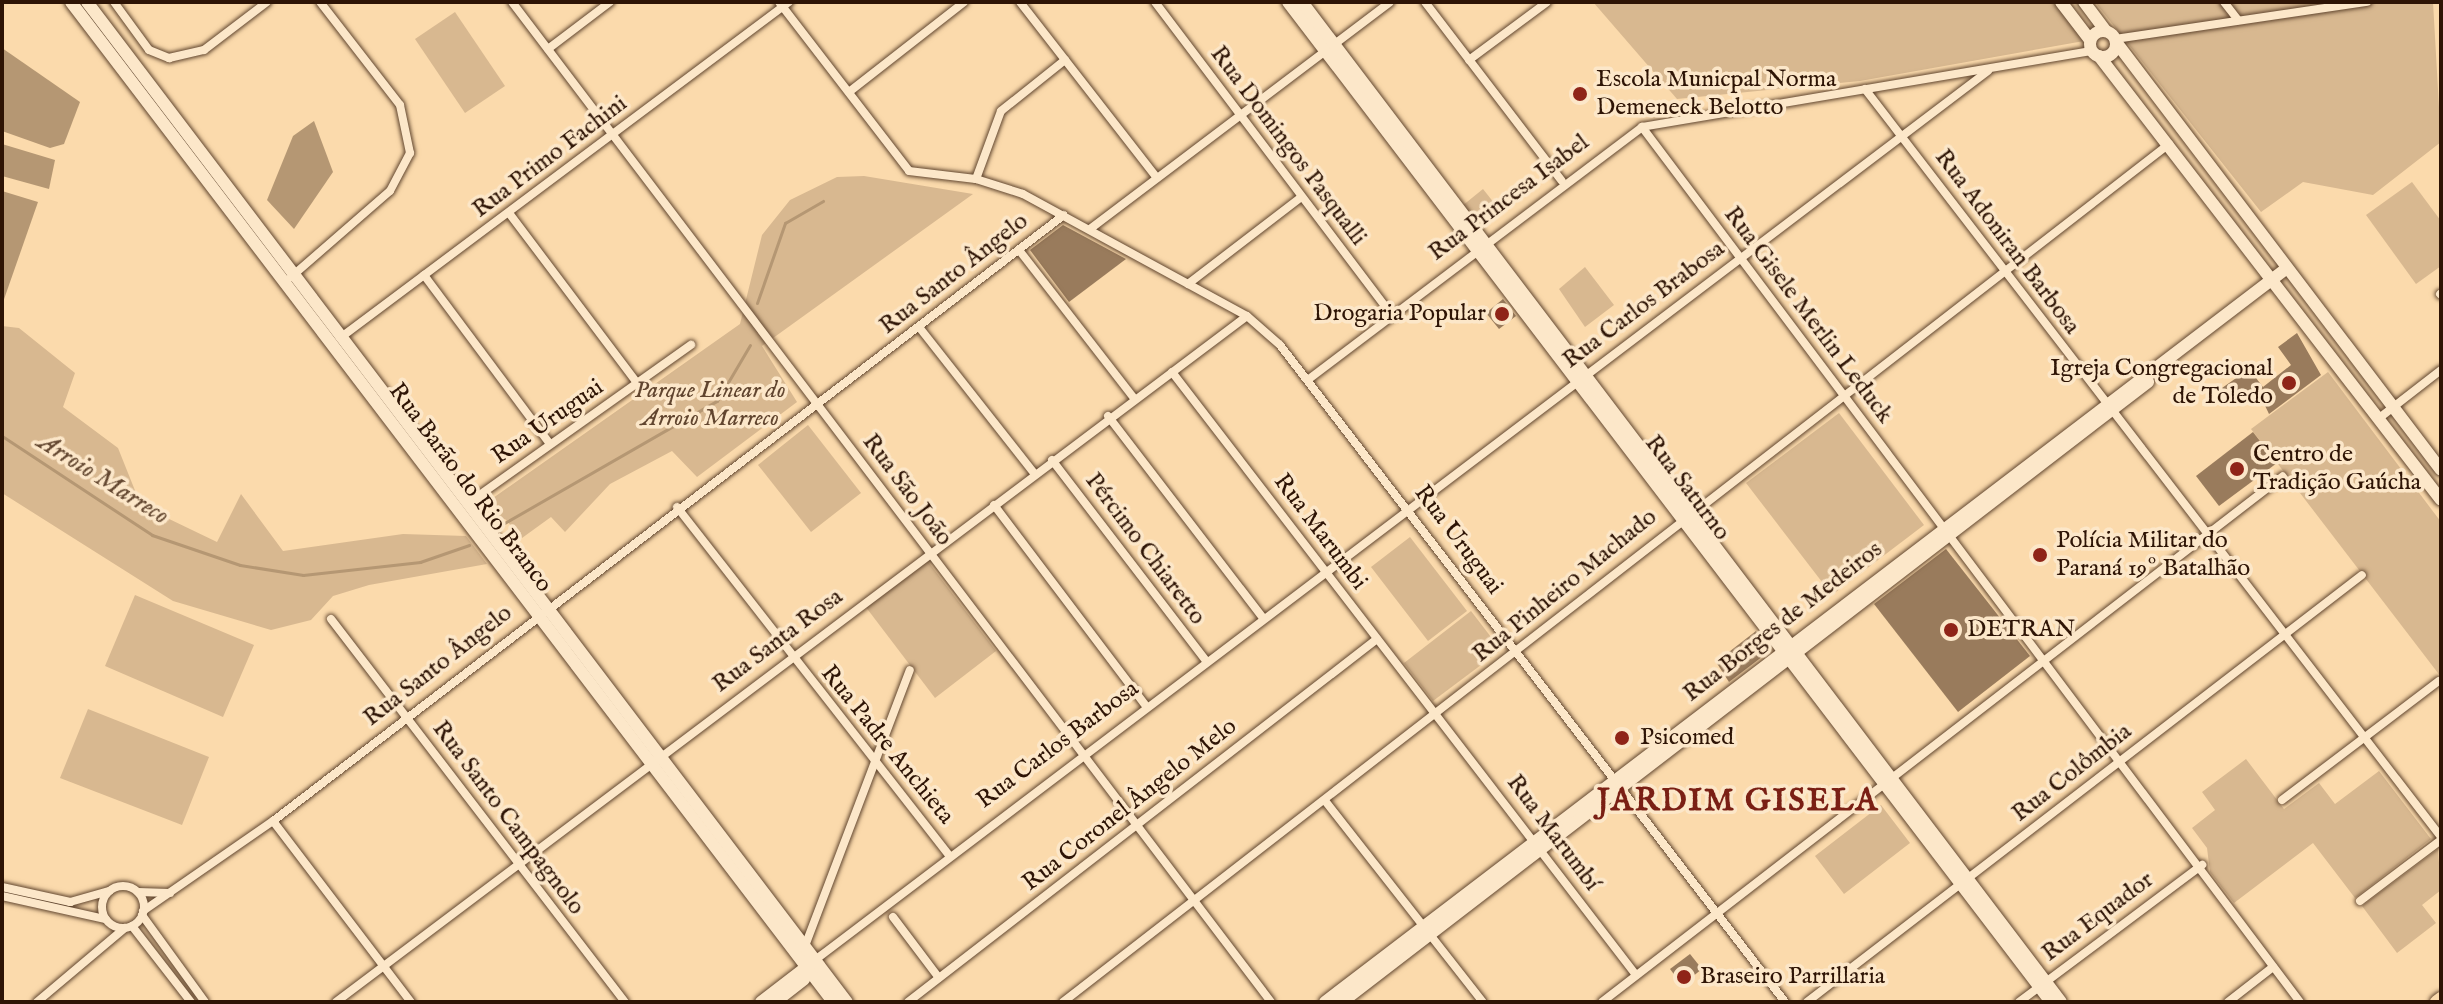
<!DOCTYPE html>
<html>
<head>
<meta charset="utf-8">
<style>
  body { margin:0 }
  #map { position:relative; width:2443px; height:1004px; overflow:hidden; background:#fbdaac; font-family:"IM FELL English",serif }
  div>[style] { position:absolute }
  .green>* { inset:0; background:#d8b890 }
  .water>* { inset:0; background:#b59773 }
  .stream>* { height:3px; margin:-1.5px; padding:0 1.5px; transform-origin:1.5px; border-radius:1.5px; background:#b59773 }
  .building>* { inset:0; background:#997b5c }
  .roads { filter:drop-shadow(0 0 2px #61462f) drop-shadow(0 0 2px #61462f) }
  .street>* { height:8px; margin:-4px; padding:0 4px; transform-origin:4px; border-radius:4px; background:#fce7c9 }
  .street>.ring { margin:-4px; padding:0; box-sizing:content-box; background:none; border:8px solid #fce7c9; border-radius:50% }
  .secondary>* { height:12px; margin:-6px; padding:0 6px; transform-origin:6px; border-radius:6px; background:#fce7c9 }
  .secondary>.ring { margin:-6px; padding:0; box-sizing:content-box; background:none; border:12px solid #fce7c9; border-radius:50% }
  .primary>* { height:14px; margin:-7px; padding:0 7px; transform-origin:7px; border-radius:7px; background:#fbdaac }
  .dots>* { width:22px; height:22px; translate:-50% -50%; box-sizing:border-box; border:4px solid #fce7c9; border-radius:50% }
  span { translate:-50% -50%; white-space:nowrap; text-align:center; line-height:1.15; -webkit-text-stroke:7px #fce7c9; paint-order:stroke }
  .poi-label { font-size:24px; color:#2e1405 }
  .left { translate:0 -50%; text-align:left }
  .right { translate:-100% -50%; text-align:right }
  .street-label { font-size:24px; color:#2e1405 }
  .park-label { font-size:24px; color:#61452f; font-style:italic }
  .water-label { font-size:26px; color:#644831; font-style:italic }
  .district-label { font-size:32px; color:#7a1f14; font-weight:700; letter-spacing:2px }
  .frame { position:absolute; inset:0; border:4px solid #2e1405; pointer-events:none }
</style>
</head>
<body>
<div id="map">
  <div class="green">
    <div style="clip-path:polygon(1593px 2px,2056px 2px,2084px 41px,1860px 81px,1677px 99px)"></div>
    <div style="clip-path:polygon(2095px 2px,2433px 2px,2441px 142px,2373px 195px,2303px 182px,2261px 212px)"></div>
    <div style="clip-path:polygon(455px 12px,505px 86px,465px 113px,415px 39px)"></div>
    <div style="clip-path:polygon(864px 176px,973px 194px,762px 346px,797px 402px,697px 477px,672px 451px,610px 484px,565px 532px,551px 517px,522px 538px,505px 519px,494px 522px,483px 505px,740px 324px,762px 235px,790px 200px,837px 177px)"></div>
    <div style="clip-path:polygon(2412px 182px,2441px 221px,2441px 266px,2416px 284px,2366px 215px)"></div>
    <div style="clip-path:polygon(1483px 189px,1502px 213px,1481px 230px,1462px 206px)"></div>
    <div style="clip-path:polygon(1585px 267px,1614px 305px,1585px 327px,1559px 289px)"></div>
    <div style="clip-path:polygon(2px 326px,19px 328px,75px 373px,63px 407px,118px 448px,138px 498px,165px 517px,217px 542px,241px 494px,283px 551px,403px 534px,466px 536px,487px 564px,369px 585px,333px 596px,311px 620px,271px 630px,173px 601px,2px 493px)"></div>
    <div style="clip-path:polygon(2328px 372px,2441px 522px,2441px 677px,2251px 429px)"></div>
    <div style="clip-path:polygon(1839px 413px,1924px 525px,1832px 595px,1746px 483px)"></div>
    <div style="clip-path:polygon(808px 425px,861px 493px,811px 532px,758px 465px)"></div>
    <div style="clip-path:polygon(1410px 537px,1467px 611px,1428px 641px,1371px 567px)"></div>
    <div style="clip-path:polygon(926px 559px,996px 651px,935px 698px,865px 606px)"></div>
    <div style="clip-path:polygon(135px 595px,254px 645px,223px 717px,105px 666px)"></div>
    <div style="clip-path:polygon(1471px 611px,1501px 650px,1433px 701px,1404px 663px)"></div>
    <div style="clip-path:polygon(88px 709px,209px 757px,182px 825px,60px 778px)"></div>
    <div style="clip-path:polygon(2246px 759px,2284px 809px,2319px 783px,2335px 804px,2379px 771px,2431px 839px,2355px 898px,2313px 843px,2234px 903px,2210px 872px,2207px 848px,2192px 828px,2215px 810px,2202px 792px)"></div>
    <div style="clip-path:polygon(1881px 805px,1910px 843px,1844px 894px,1815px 856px)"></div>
    <div style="clip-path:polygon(2438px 849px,2441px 890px,2422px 905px,2436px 923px,2397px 953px,2362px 906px)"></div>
  </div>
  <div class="water">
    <div style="clip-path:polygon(2px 48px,80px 102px,64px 144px,50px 148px,2px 131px)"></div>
    <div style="clip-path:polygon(314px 121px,333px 172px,294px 229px,267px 200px,293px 136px)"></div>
    <div style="clip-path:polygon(2px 144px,55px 160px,49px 189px,2px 176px)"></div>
    <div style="clip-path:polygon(2px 191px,38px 202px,2px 305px)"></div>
  </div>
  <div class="stream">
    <div style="left:757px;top:303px;width:85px;rotate:-70.7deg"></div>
    <div style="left:785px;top:223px;width:44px;rotate:-30.1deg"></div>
    <div style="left:2px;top:436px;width:180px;rotate:33.4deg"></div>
    <div style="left:152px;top:535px;width:93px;rotate:18.8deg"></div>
    <div style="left:240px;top:565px;width:64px;rotate:9deg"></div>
    <div style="left:303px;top:575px;width:118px;rotate:-6.3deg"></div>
    <div style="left:420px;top:562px;width:52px;rotate:-19.1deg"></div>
    <div style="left:501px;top:525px;width:249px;rotate:-29.9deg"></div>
    <div style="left:717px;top:401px;width:65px;rotate:-59.5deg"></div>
  </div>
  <div class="building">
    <div style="clip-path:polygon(1063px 225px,1126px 259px,1069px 302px,1030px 250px)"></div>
    <div style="clip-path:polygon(1503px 299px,1516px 316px,1499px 329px,1486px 313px)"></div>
    <div style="clip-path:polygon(2297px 333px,2321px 375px,2269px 414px,2258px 391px,2236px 406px,2222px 388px,2249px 369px,2263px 387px,2291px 365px,2278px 347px)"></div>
    <div style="clip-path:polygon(2253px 432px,2277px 463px,2219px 506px,2196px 476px)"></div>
    <div style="clip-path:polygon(1946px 549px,2030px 656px,1958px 712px,1874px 604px)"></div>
    <div style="clip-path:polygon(1756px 631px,1771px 650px,1729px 682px,1716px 662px)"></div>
    <div style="clip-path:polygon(1690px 954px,1702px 969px,1682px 985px,1670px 969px)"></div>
  </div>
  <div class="roads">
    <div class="street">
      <div style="left:114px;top:2px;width:59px;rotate:53.9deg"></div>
      <div style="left:149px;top:50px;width:22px;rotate:22deg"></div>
      <div style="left:169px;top:58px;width:36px;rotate:-13deg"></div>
      <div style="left:204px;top:50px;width:79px;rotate:-37.3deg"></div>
      <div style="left:512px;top:2px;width:1255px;rotate:52.8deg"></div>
      <div style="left:779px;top:2px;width:213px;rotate:52.4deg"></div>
      <div style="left:909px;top:171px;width:67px;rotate:6.8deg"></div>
      <div style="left:976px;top:179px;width:49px;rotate:17.7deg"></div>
      <div style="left:1023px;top:194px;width:255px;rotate:28.6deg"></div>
      <div style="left:1247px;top:316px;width:44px;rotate:41.3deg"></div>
      <div style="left:1280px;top:345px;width:829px;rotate:52.45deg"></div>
      <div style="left:1020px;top:2px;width:223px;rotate:52.1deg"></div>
      <div style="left:1155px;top:2px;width:391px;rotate:52.9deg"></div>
      <div style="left:1425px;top:2px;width:225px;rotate:52.6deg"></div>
      <div style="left:2224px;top:2px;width:23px;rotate:52deg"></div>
      <div style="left:2115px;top:39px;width:255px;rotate:-8.4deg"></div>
      <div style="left:548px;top:49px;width:78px;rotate:-37.2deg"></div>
      <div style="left:1469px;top:60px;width:97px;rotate:-36.6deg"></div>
      <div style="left:1865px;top:89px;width:944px;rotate:52.4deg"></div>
      <div style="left:849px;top:92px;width:146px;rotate:-38deg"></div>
      <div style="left:1642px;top:127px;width:1095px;rotate:53.06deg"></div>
      <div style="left:976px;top:179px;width:72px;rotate:-69.8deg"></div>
      <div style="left:1001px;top:111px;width:82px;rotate:-38.6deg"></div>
      <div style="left:509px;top:213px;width:213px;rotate:53deg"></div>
      <div style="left:1090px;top:229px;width:376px;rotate:-37.1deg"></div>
      <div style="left:1019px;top:250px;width:187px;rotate:52.2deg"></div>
      <div style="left:424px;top:275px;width:211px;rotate:53.3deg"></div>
      <div style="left:291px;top:277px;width:131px;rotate:-41deg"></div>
      <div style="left:390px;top:191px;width:43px;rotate:-62.2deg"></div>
      <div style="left:410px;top:153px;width:49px;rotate:-101.8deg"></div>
      <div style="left:400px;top:105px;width:130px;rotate:-127.8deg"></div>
      <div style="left:1188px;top:284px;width:141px;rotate:-37.5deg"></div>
      <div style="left:2440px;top:294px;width:1px;rotate:45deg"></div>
      <div style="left:919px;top:327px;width:186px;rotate:51.8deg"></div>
      <div style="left:340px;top:338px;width:561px;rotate:-36.81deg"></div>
      <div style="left:1172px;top:372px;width:761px;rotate:52.42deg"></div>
      <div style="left:1309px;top:379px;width:418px;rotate:-37.1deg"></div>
      <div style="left:1642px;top:127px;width:456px;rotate:-9.6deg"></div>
      <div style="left:1108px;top:416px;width:255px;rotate:52.5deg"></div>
      <div style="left:2378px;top:419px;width:80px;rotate:-37.9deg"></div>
      <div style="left:1052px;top:460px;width:253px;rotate:52.5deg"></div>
      <div style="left:467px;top:504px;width:275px;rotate:-35.4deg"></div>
      <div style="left:994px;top:505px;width:252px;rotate:52.9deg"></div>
      <div style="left:677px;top:507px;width:442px;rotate:52deg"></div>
      <div style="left:331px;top:619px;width:483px;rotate:52.5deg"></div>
      <div style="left:2282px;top:800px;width:197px;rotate:-37.2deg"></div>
      <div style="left:1326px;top:802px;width:254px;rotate:51.9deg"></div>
      <div style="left:273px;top:821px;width:228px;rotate:52.7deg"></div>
      <div class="ring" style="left:102px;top:886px;width:34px;height:34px"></div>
      <div style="left:2px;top:887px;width:70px;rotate:12.4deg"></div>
      <div style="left:70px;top:902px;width:41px;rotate:-15.8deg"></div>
      <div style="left:138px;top:892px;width:32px;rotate:2deg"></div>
      <div style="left:2px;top:896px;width:106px;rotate:12.6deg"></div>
      <div style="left:2360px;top:901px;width:101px;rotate:-37deg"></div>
      <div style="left:143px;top:911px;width:158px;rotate:-34.7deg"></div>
      <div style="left:273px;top:821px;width:996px;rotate:-37.46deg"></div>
      <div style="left:142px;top:915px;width:107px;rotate:54.1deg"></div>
      <div style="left:893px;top:917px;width:76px;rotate:53deg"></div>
      <div style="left:132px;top:926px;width:96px;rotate:52.2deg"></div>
      <div style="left:805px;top:946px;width:295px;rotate:-69.2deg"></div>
      <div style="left:815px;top:960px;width:1472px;rotate:-37.16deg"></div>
      <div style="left:37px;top:1002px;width:115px;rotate:-40.1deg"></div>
      <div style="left:336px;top:1002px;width:1140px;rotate:-36.98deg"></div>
      <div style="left:908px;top:1002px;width:593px;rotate:-37.74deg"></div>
      <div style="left:1063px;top:1002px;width:1400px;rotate:-37.8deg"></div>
      <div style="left:1602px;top:1002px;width:860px;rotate:-37.68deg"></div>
      <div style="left:1807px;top:1002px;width:700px;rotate:-37.57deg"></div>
      <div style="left:2019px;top:1002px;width:229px;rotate:-36.8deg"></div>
      <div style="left:2228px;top:1002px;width:57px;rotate:-37.9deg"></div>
    </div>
    <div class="secondary">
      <div style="left:71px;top:2px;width:1257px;rotate:52.69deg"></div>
      <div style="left:87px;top:2px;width:1256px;rotate:52.77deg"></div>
      <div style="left:1288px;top:2px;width:1258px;rotate:52.66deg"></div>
      <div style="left:1302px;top:2px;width:1255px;rotate:52.8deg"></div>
      <div style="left:2061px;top:2px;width:48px;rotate:52.7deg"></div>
      <div style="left:2084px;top:2px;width:36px;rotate:53deg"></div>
      <div class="ring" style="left:2090px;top:31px;width:14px;height:14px"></div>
      <div style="left:2116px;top:42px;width:537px;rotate:52.79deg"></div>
      <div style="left:2099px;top:56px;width:560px;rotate:52.39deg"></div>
      <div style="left:761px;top:1002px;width:66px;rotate:-37.6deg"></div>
      <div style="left:775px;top:1002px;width:37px;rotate:-38deg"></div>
      <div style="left:1325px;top:1002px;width:1210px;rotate:-37.34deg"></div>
      <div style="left:1342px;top:1002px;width:1017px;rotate:-37.57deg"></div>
    </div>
    <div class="primary">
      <div style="left:2437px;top:1002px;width:5px;rotate:-37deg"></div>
    </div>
  </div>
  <div class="dots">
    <div style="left:1580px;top:94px;background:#8f2418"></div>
    <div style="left:1502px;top:314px;background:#8f2418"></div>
    <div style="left:2289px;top:383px;background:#8f2418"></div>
    <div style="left:2237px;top:469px;background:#8f2418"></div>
    <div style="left:2040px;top:555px;background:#8f2418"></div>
    <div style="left:1951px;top:630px;background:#8f2418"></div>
    <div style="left:1622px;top:738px;background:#8f2418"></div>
    <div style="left:1684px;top:977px;background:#8f2418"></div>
  </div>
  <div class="poi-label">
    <span class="left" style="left:1596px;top:94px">Escola Municpal Norma<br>Demeneck Belotto</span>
    <span class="right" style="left:1486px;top:314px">Drogaria Popular</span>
    <span class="right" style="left:2273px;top:383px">Igreja Congregacional<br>de Toledo</span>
    <span class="left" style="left:2253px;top:469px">Centro de<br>Tradição Gaúcha</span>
    <span class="left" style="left:2056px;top:555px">Polícia Militar do<br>Paraná 19º Batalhão</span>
    <span class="left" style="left:1967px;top:630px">DETRAN</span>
    <span class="left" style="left:1640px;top:738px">Psicomed</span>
    <span class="left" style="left:1700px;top:977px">Braseiro Parrillaria</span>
  </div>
  <div class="street-label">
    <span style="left:1288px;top:146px;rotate:53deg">Rua Domingos Pasqualli</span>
    <span style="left:550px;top:157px;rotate:-37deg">Rua Primo Fachini</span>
    <span style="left:1509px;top:198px;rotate:-37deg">Rua Princesa Isabel</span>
    <span style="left:2007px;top:242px;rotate:53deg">Rua Adoniran Barbosa</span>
    <span style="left:954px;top:274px;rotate:-38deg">Rua Santo Ângelo</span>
    <span style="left:1644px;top:305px;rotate:-37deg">Rua Carlos Brabosa</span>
    <span style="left:1808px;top:315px;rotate:53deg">Rua Gisele Merlin Leduck</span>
    <span style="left:548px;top:422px;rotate:-35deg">Rua Uruguai</span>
    <span style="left:470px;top:488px;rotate:53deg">Rua Barão do Rio Branco</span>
    <span style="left:1687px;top:488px;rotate:53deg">Rua Saturno</span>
    <span style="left:907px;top:490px;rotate:53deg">Rua São João</span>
    <span style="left:1320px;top:532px;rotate:53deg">Rua Marumbi</span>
    <span style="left:1458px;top:540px;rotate:53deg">Rua Uruguai</span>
    <span style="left:1145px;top:549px;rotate:53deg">Pércimo Chiaretto</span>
    <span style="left:1565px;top:586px;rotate:-39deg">Rua Pinheiro Machado</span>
    <span style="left:1783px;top:622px;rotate:-38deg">Rua Borges de Medeiros</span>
    <span style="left:778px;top:641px;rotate:-37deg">Rua Santa Rosa</span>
    <span style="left:438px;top:666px;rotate:-38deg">Rua Santo Ângelo</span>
    <span style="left:887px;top:745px;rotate:51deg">Rua Padre Anchieta</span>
    <span style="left:1058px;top:745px;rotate:-37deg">Rua Carlos Barbosa</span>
    <span style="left:2072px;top:773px;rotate:-38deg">Rua Colômbia</span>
    <span style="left:1130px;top:805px;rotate:-38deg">Rua Coronel Ângelo Melo</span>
    <span style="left:508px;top:818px;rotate:53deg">Rua Santo Campagnolo</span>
    <span style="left:1553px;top:833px;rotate:53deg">Rua Marumbí</span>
    <span style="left:2098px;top:917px;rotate:-37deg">Rua Equador</span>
  </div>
  <div class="park-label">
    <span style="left:710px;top:405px">Parque Linear do<br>Arroio Marreco</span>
  </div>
  <div class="water-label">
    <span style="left:103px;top:479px;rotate:32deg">Arroio Marreco</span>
  </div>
  <div class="district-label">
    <span style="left:1738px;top:802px">JARDIM GISELA</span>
  </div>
  <div class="frame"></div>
</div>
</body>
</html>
